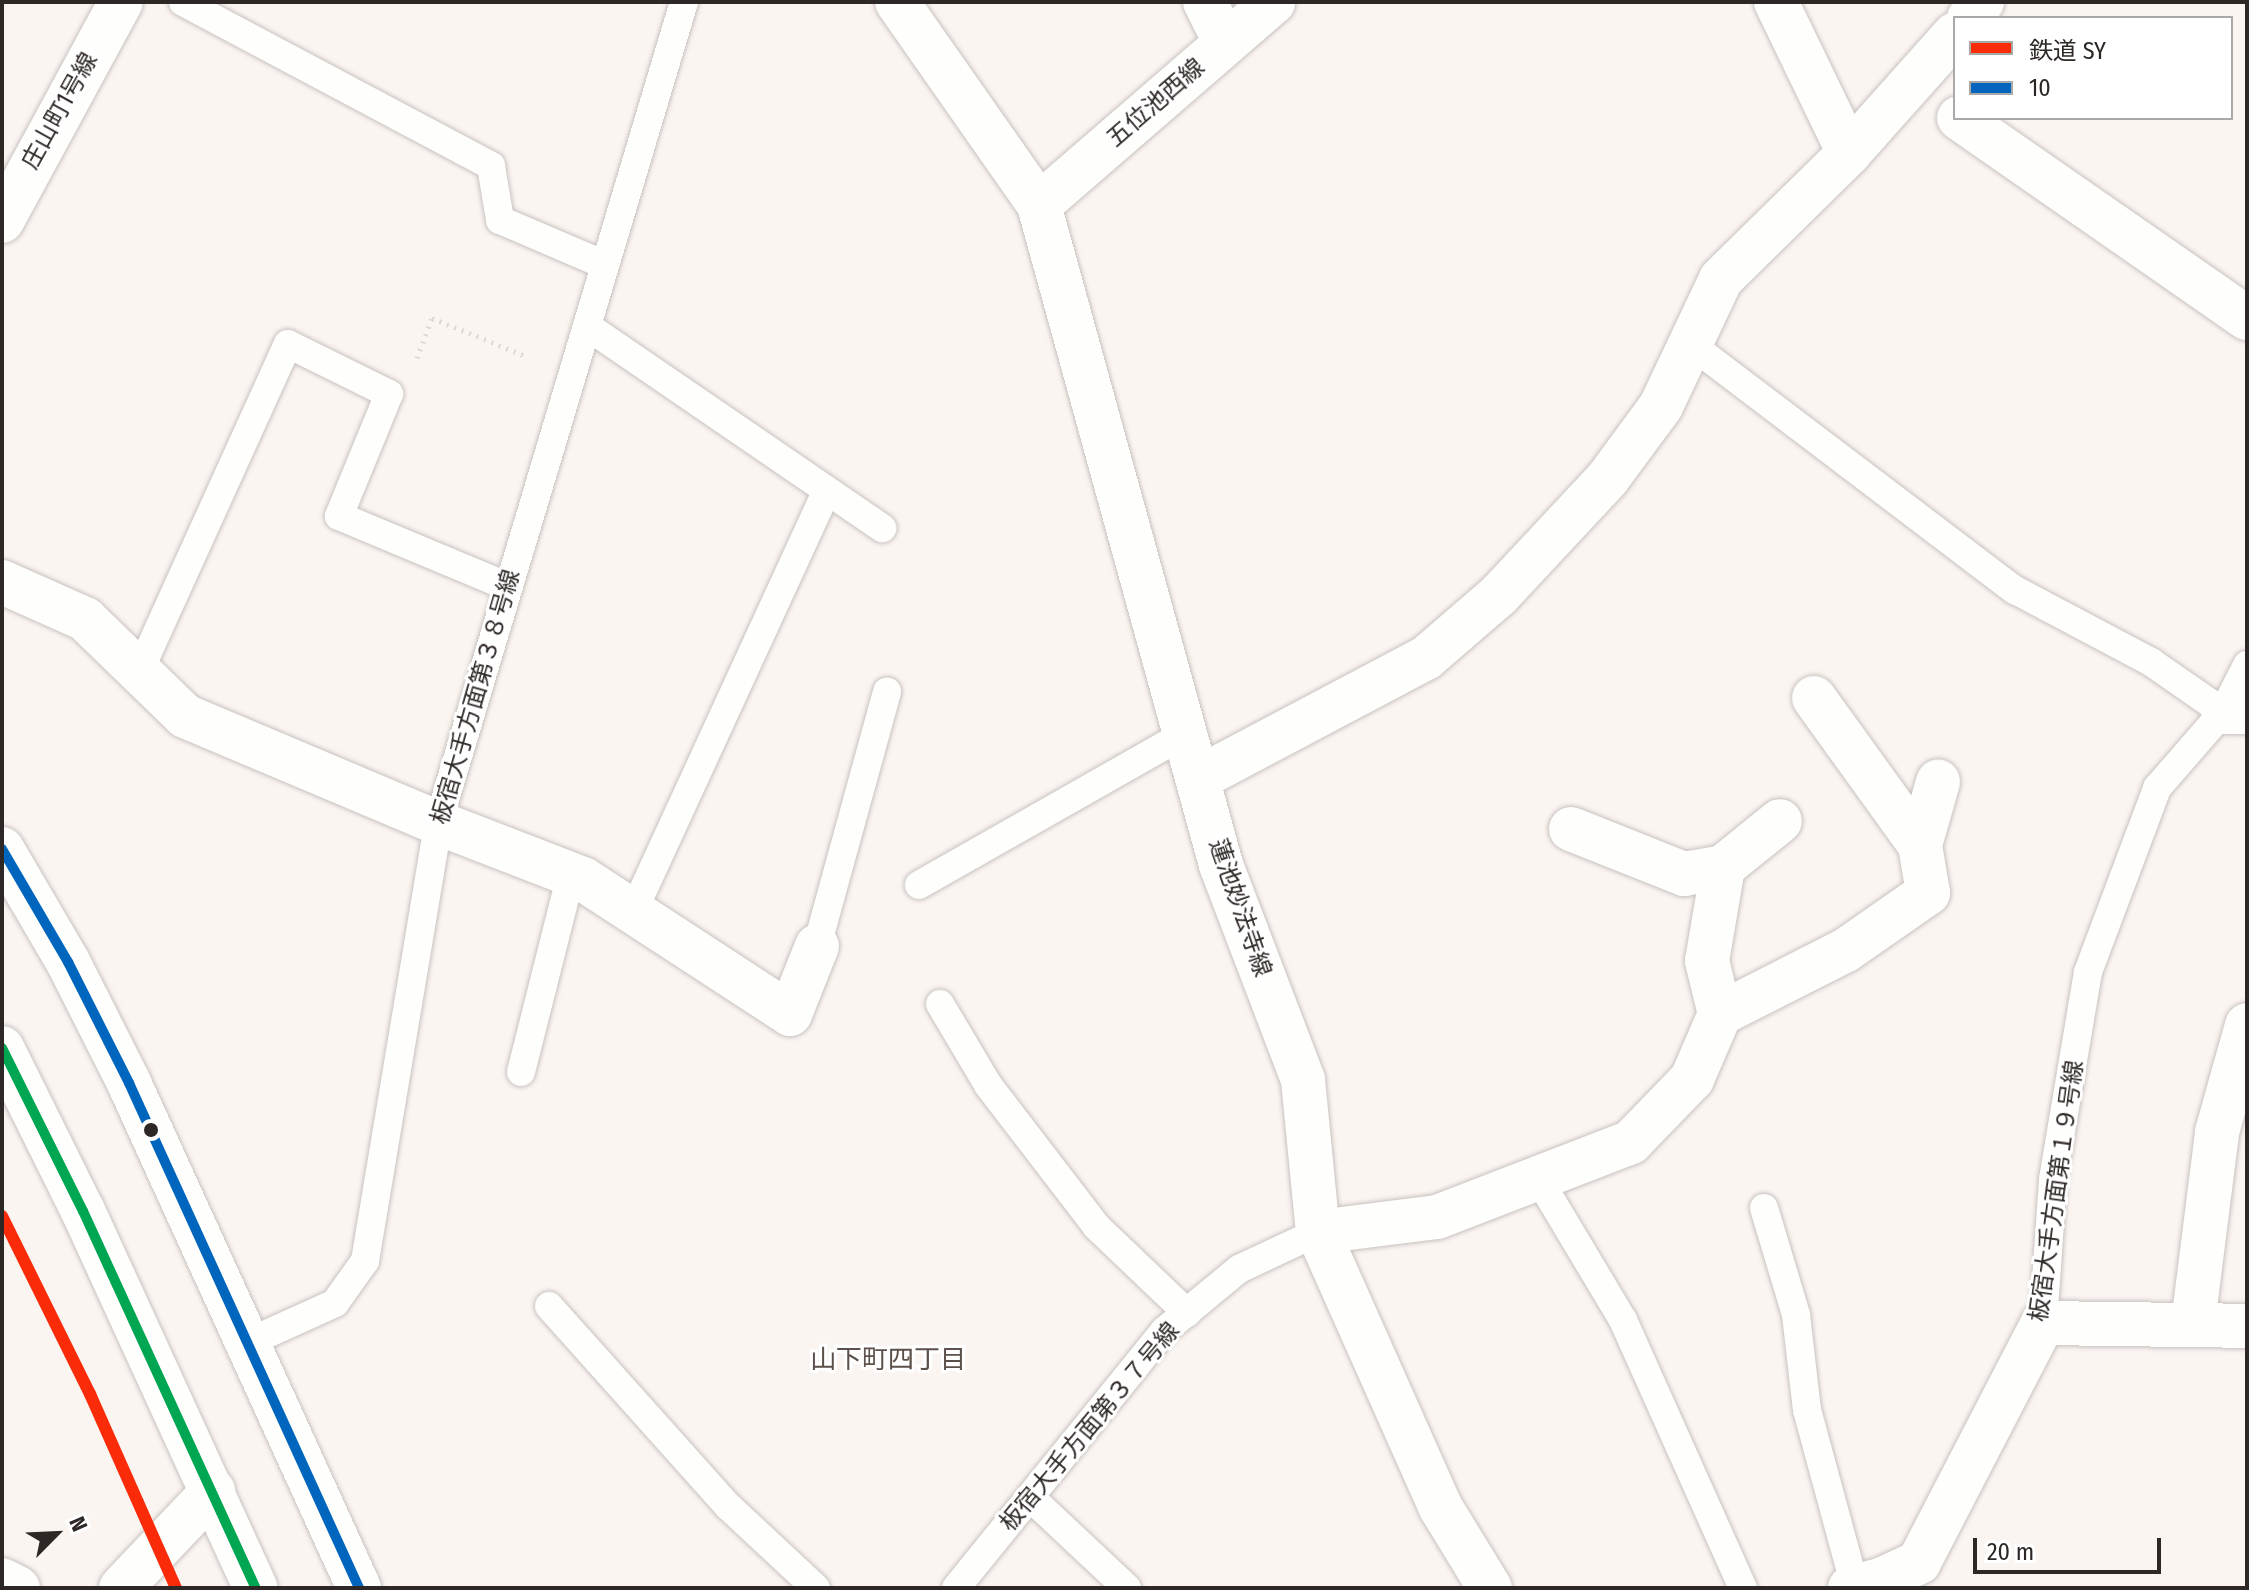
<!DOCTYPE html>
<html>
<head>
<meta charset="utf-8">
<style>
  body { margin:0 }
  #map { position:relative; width:2249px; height:1590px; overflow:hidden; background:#fbf5f2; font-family:"Fira Sans Condensed","Noto Sans JP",sans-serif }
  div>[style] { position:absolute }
  .path>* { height:5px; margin-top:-2.5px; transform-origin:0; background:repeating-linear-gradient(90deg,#dcdad9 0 2px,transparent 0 8px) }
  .roads { filter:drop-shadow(0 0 2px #c8c2bf) drop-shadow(0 0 2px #c8c2bf) }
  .lane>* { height:28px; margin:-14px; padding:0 14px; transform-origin:14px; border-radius:14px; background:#fefefd }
  .street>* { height:44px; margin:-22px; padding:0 22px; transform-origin:22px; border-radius:22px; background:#fefefd }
  .secondary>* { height:44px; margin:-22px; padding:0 22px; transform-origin:22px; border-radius:22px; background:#fefefd }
  .primary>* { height:44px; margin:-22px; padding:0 22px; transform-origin:22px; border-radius:22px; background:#fefefd }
  .bus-1>* { height:10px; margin:-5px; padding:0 5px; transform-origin:5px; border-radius:5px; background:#0065bd }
  .bus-2>* { height:10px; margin:-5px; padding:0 5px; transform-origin:5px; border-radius:5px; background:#00a651 }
  .rail-1>* { height:12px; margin:-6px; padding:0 6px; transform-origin:6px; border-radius:6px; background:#fa2b08 }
  .dots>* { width:22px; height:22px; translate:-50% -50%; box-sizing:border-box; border:4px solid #fff; border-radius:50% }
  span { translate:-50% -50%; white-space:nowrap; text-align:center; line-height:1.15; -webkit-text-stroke:6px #fff; paint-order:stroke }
  .street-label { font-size:24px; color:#2d2725 }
  .neighbourhood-label { font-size:26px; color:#5c514a }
  .frame { position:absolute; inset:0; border:4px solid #2d2725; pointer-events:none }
  .legend { position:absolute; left:1953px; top:16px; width:280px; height:104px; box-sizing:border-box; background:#fff; border:2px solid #aba9a8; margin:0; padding:10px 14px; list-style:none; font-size:24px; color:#2d2725 }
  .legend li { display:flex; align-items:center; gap:16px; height:40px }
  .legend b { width:40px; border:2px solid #aba9a8 }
  .north { position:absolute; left:16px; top:1494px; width:80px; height:80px; -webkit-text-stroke:6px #fff; paint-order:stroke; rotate:66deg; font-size:22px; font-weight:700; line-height:32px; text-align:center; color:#2d2725 }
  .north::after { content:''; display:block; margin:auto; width:28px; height:36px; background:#2d2725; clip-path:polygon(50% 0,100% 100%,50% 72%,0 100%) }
  .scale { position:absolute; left:1973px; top:1538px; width:188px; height:36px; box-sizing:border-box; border:4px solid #2d2725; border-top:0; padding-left:10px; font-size:24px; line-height:28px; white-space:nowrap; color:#2d2725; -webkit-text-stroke:6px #fff; paint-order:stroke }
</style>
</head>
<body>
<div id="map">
  <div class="path">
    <div style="left:417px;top:358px;width:43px;rotate:-69.4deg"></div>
    <div style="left:432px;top:318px;width:104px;rotate:22.1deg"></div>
  </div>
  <div class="roads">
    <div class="lane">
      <div style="left:183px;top:2px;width:349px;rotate:28deg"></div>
      <div style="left:491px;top:166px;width:55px;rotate:80.5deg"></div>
      <div style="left:500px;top:220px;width:114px;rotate:23.2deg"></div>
      <div style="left:587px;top:326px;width:358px;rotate:34.4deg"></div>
      <div style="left:1689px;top:343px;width:409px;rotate:37.2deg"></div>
      <div style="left:2015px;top:590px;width:154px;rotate:27.9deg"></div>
      <div style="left:2151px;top:662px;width:88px;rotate:34.8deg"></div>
      <div style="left:139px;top:672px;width:360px;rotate:-65.6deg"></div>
      <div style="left:288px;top:344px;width:113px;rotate:26.3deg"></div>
      <div style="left:389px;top:394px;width:132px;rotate:112.3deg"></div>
      <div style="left:339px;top:516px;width:184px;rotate:22.7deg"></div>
      <div style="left:919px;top:885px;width:309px;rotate:-29.6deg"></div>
      <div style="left:633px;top:912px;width:464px;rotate:-65.3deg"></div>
      <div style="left:817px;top:946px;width:264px;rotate:-74.6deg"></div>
      <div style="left:940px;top:1004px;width:94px;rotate:59.3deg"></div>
      <div style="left:988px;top:1085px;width:178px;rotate:52.5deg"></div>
      <div style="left:1096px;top:1226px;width:126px;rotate:43.7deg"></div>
      <div style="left:521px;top:1072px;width:204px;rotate:-75.8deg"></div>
      <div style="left:1538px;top:1178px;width:165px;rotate:59.1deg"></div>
      <div style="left:1623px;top:1320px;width:294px;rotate:65.9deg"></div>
      <div style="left:1764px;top:1208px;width:112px;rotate:73.3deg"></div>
      <div style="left:1796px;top:1315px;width:96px;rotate:83.4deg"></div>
      <div style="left:1807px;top:1410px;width:183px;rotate:74.8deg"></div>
      <div style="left:549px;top:1306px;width:268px;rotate:48.2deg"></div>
      <div style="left:728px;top:1506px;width:120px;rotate:43deg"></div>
      <div style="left:2043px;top:1323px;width:144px;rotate:-86deg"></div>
      <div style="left:2053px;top:1179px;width:210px;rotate:-80.4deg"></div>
      <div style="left:2088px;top:972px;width:197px;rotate:-69.4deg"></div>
      <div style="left:2157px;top:788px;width:101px;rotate:-49deg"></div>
      <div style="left:2223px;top:712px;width:53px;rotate:-62.9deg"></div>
      <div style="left:247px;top:1343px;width:97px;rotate:-24.4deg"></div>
      <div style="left:335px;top:1303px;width:52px;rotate:-54.5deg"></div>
      <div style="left:365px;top:1261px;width:444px;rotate:-80.5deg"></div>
      <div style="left:438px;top:823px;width:857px;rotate:-73.32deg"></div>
      <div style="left:1030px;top:1497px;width:133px;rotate:43.2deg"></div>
      <div style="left:956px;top:1588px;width:331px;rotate:-51deg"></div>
      <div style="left:1164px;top:1331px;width:97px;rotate:-39.6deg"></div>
      <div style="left:1239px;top:1269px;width:87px;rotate:-25.1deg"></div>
    </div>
    <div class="street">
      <div style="left:897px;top:2px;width:248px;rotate:55deg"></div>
      <div style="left:1039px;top:205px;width:685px;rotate:74.58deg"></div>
      <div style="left:1221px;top:865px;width:230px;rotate:69.1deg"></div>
      <div style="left:1303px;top:1080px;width:153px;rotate:84.4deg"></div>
      <div style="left:1318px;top:1232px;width:302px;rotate:66deg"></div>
      <div style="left:1441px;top:1508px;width:94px;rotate:58.5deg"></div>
      <div style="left:1205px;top:2px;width:45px;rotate:63.4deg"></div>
      <div style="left:1969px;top:18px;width:21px;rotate:-51deg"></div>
      <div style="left:1959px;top:118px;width:351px;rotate:34.8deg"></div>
      <div style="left:1849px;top:153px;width:159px;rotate:-48.3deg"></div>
      <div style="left:1039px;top:205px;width:310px;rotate:-40.9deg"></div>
      <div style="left:2px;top:582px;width:91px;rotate:24deg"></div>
      <div style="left:85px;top:619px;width:139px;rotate:44.1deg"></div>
      <div style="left:185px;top:716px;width:275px;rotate:22.9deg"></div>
      <div style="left:438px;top:823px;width:155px;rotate:21.1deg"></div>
      <div style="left:583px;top:879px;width:247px;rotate:33.1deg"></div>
      <div style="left:790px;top:1014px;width:73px;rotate:-68.3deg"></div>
      <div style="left:1814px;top:698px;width:181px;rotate:54.2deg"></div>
      <div style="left:2223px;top:712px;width:24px"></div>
      <div style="left:1199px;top:778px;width:257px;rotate:-27.9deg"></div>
      <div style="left:1426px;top:658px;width:96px;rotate:-40.8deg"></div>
      <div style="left:1499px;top:595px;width:160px;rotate:-47deg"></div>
      <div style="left:1608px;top:478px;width:89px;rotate:-53.6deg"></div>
      <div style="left:1661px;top:406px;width:140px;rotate:-64.7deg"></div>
      <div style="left:1721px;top:279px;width:180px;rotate:-44.5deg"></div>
      <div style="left:1849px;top:153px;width:168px;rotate:-115.8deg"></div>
      <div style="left:1571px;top:829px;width:122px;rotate:21.7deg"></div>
      <div style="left:1684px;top:874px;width:40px;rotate:-10deg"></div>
      <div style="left:1723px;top:867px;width:73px;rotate:-38.9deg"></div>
      <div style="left:1720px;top:1014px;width:55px;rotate:-103.8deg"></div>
      <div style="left:1707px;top:961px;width:95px;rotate:-80.3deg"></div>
      <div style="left:1318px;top:1232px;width:120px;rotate:-7.2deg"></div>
      <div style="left:1437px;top:1217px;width:208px;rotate:-21.1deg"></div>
      <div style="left:1631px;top:1142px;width:88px;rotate:-45.9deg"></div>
      <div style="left:1692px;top:1079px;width:71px;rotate:-66.7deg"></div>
      <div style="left:1720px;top:1014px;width:141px;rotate:-26.9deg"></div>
      <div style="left:1846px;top:950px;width:100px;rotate:-34.8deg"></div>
      <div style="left:1928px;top:893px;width:49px;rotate:-99.5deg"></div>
      <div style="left:1920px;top:845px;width:66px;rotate:-74.1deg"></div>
      <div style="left:2193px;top:1323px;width:193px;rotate:-82.8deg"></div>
      <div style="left:2217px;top:1132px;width:111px;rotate:-74.3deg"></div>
      <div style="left:2px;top:1580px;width:18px;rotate:27deg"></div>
      <div style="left:121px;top:1588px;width:134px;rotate:-46.5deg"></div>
      <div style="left:1850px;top:1588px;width:34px;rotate:-15deg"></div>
      <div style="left:1883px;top:1579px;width:40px;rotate:-25deg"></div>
      <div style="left:1919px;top:1562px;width:269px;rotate:-62.6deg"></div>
      <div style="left:2043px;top:1323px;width:204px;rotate:0.8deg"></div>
    </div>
    <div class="secondary">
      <div style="left:2px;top:221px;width:249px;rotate:-61.5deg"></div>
    </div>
    <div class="primary">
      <div style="left:2px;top:849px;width:131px;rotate:59.7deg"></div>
      <div style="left:68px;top:962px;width:136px;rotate:63.2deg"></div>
      <div style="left:129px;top:1083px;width:555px;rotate:65.51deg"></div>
      <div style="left:2px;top:1048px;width:182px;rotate:63.6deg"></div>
      <div style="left:83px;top:1211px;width:415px;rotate:65.4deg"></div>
    </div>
  </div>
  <div class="bus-1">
    <div style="left:2px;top:849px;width:131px;rotate:59.7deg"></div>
    <div style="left:68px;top:962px;width:136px;rotate:63.2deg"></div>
    <div style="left:129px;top:1083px;width:555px;rotate:65.51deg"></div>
  </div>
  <div class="bus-2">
    <div style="left:2px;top:1048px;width:182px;rotate:63.6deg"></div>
    <div style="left:83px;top:1211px;width:415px;rotate:65.4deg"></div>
  </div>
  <div class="rail-1">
    <div style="left:2px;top:1216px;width:199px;rotate:63.7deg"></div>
    <div style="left:90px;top:1394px;width:212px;rotate:66.1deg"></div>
  </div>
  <div class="dots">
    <div style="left:151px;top:1130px;background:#2d2725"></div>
  </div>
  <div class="street-label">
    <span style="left:1156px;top:103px;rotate:-41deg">五位池西線</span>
    <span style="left:60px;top:111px;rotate:-61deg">庄山町1号線</span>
    <span style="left:476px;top:697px;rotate:-74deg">板宿大手方面第３８号線</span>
    <span style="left:1240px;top:908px;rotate:71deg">蓮池妙法寺線</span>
    <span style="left:2057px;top:1191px;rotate:-82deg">板宿大手方面第１９号線</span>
    <span style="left:1090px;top:1427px;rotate:-50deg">板宿大手方面第３７号線</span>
  </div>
  <div class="neighbourhood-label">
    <span style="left:888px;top:1360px">山下町四丁目</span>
  </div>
  <div class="frame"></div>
  <ul class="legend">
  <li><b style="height:10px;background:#fa2b08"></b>鉄道 SY</li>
  <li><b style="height:10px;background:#0065bd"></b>10</li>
  </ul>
  <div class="north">N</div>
  <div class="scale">20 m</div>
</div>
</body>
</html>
